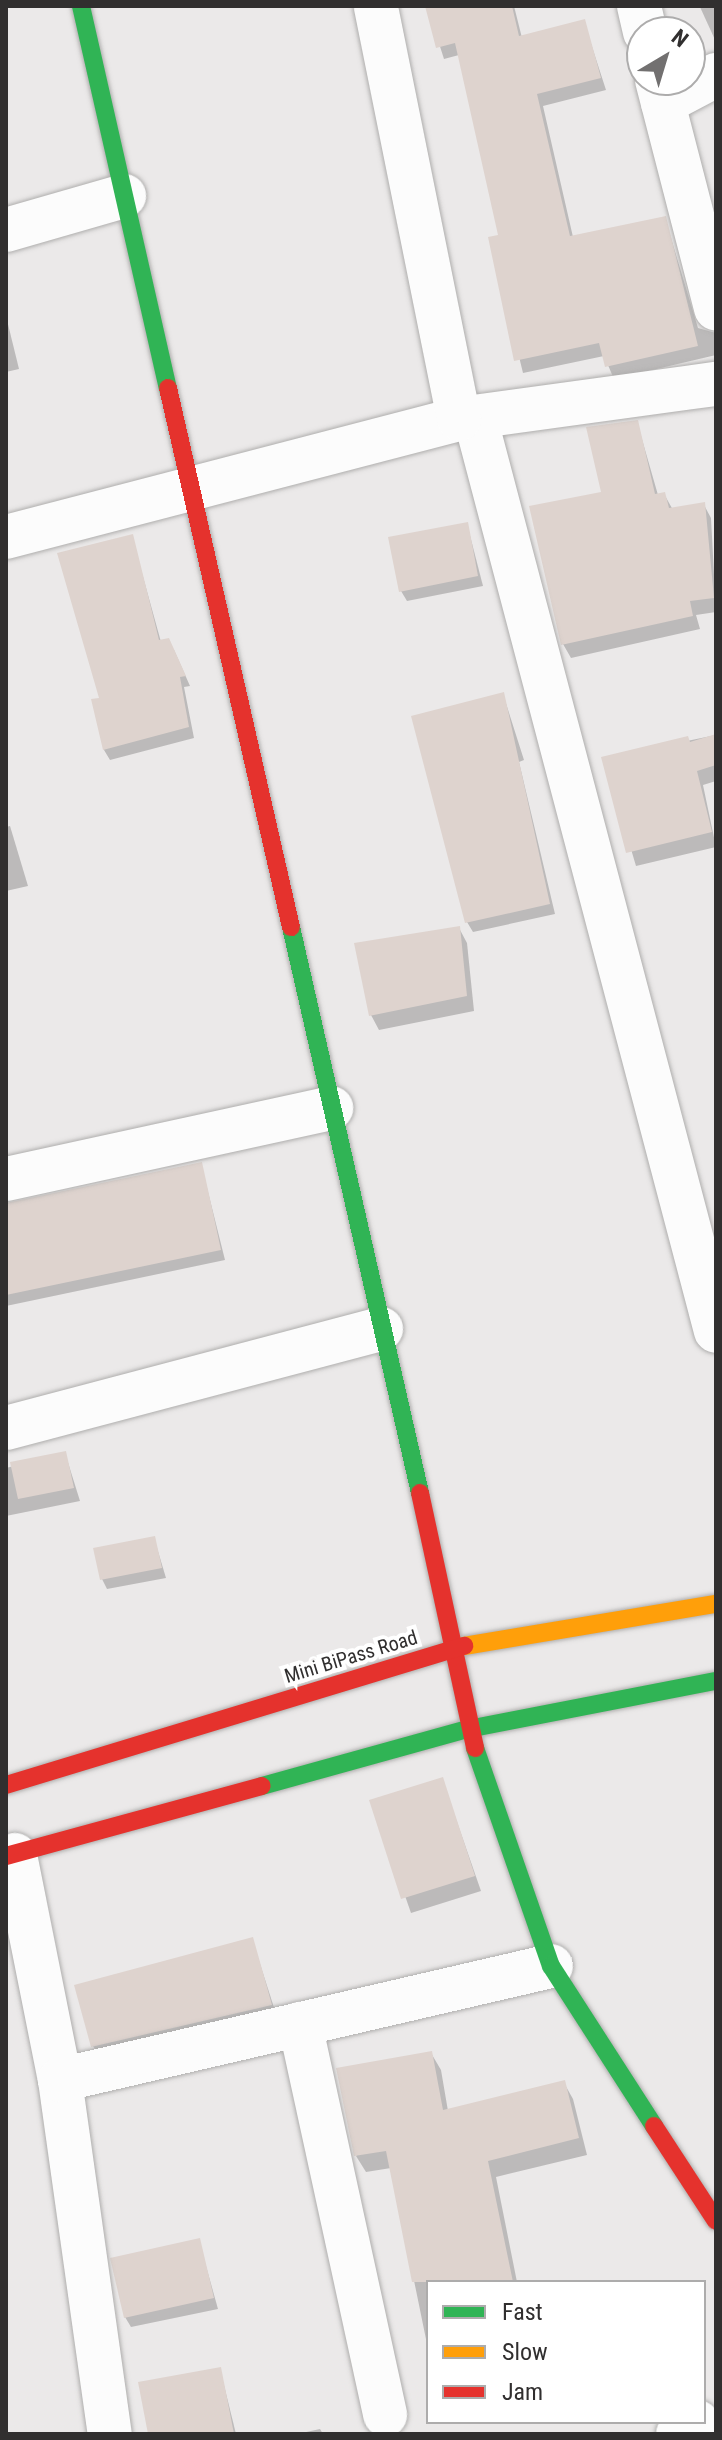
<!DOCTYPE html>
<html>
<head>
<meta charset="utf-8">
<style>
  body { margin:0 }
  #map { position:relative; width:722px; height:2440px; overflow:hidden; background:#ebe9e9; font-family:"Roboto Condensed",sans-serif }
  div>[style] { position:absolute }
  .shadow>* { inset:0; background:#0003 }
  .building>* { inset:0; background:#ded3ce }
  .roads { filter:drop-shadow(0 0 2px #afaead) drop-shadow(0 0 2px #afaead) }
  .street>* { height:44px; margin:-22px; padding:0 22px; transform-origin:22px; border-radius:22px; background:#fcfcfc }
  .fast>* { height:18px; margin:-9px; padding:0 9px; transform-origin:9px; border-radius:9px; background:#30b455 }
  .slow>* { height:18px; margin:-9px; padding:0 9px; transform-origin:9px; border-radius:9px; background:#ff9f0a }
  .jam>* { height:18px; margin:-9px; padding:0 9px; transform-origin:9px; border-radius:9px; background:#e5322d }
  span { translate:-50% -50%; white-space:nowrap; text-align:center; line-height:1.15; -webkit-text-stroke:8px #fff; paint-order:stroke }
  .street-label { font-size:20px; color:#312f2f }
  .frame { position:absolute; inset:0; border:8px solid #312f2f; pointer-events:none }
  .legend { position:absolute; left:426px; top:2280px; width:280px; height:144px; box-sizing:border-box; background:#fff; border:2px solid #adacac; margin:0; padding:10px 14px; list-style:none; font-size:24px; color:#312f2f }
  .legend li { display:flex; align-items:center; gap:16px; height:40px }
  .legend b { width:40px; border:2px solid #adacac }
  .north { position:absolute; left:626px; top:16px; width:80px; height:80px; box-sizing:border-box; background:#fff; border:2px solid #adacac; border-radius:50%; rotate:38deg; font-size:22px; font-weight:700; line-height:32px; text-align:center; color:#312f2f }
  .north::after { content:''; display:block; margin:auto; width:28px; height:36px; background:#727070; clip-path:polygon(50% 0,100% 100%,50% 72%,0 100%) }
</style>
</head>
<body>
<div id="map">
  <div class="shadow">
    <div style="clip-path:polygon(427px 6px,514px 6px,522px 38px,584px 22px,606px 90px,543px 106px,573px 237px,665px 218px,698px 328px,716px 333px,716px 355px,614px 379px,604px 356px,523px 373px,490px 238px,500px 237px,459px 55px,444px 59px)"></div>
    <div style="clip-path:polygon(716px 6px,716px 42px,700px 7px)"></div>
    <div style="clip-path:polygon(6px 316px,19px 369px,6px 372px)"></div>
    <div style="clip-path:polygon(637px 422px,658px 495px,664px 494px,673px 510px,704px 505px,711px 518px,716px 612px,696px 615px,700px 629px,571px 658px,563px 644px,604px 494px)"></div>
    <div style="clip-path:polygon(467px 524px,483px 586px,407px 601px,401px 591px)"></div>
    <div style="clip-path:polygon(132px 537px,161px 642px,174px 650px,190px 686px,184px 687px,194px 738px,110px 760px,104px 750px)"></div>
    <div style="clip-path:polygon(503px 694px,524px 760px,519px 762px,555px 914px,473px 932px,467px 922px)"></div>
    <div style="clip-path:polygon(716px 735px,716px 781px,703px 785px,716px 847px,636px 866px,604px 758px)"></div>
    <div style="clip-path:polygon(10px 826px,28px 886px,6px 891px,6px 827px)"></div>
    <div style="clip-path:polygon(459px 928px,467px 943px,474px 1011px,379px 1030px,371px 1015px)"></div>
    <div style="clip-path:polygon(201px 1164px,225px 1260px,6px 1306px,6px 1206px)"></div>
    <div style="clip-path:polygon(65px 1453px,80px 1501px,6px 1516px,6px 1468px)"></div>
    <div style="clip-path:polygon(154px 1538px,166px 1578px,107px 1589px,102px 1579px)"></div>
    <div style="clip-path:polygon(442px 1779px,481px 1891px,411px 1913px,372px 1801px)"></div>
    <div style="clip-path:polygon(252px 1939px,278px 2020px,102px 2061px,93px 2046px)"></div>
    <div style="clip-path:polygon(431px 2053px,441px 2070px,448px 2111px,564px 2083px,573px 2099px,587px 2155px,496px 2177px,517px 2282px,428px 2282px,428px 2349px,391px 2168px,366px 2172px,356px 2156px)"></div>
    <div style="clip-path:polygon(199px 2241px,218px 2309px,131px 2327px,125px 2317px)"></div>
    <div style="clip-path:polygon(220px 2369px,236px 2434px,150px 2434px)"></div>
    <div style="clip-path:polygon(320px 2429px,323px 2434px,297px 2434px)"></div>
  </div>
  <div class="building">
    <div style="clip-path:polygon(425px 6px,512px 6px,519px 36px,585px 19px,601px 78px,537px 94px,570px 236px,666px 216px,698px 346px,605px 367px,599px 343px,514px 361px,488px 237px,498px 235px,455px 43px,436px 48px)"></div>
    <div style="clip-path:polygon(638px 420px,655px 494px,665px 492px,669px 508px,705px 502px,714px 598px,690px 601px,693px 616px,561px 645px,529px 506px,601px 492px,586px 427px)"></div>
    <div style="clip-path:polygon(468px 522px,478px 576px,399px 592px,388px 537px)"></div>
    <div style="clip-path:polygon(133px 534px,159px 640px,169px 638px,186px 676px,180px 677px,189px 727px,103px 750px,91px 699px,99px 698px,57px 553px)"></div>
    <div style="clip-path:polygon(504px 692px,550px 904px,465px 923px,411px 716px)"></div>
    <div style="clip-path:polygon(716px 734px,716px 765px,697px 771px,712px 832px,626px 853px,601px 757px,688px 736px,690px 742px)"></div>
    <div style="clip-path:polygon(460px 926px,467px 996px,369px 1016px,354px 943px)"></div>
    <div style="clip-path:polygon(202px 1162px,221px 1250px,6px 1295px,6px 1203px)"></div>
    <div style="clip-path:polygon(66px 1451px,74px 1488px,18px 1499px,10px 1462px)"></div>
    <div style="clip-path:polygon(155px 1536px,162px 1568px,100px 1580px,93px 1548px)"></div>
    <div style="clip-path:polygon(443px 1777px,475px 1876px,401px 1899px,369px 1800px)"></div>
    <div style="clip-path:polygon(253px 1937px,272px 2005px,91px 2047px,74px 1985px)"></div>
    <div style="clip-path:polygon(432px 2051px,443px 2110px,565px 2080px,579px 2138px,488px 2161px,513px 2282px,412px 2282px,386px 2151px,354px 2156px,336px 2068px)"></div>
    <div style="clip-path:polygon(200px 2238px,214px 2298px,124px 2318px,110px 2258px)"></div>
    <div style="clip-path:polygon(221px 2367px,234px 2434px,148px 2434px,138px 2382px)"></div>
  </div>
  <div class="roads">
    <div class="street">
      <div style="left:639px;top:6px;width:27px;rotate:77deg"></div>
      <div style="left:657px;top:80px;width:236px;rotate:75.5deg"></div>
      <div style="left:663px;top:103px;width:60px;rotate:-27.8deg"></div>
      <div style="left:6px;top:230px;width:123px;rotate:-16.1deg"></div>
      <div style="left:475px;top:417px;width:945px;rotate:75.23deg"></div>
      <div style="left:459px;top:419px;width:259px;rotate:-7.8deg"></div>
      <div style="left:6px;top:537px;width:468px;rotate:-14.6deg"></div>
      <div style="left:459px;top:419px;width:421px;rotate:-101.4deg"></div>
      <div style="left:6px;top:1179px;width:333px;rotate:-12.3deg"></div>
      <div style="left:6px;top:1428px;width:388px;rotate:-14.8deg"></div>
      <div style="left:15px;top:1855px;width:229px;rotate:78.7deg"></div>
      <div style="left:60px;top:2080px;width:358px;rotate:82deg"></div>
      <div style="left:300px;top:2024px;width:400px;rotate:77.7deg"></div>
      <div style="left:60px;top:2080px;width:504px;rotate:-13.07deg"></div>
      <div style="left:678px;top:2434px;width:23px;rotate:-31deg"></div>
    </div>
    <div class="fast">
      <div style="left:81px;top:6px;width:392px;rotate:77.2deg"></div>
      <div style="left:291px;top:927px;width:581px;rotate:77.16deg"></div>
      <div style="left:475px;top:1748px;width:231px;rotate:70.8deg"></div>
      <div style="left:551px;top:1966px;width:190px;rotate:57.2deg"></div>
      <div style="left:262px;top:1786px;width:214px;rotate:-15.5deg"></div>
      <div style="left:468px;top:1729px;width:253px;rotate:-11deg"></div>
    </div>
    <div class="slow">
      <div style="left:464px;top:1646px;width:255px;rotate:-9.5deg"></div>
    </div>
    <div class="jam">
      <div style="left:168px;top:388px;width:553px;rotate:77.15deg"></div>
      <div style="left:420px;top:1493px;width:261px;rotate:77.8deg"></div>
      <div style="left:6px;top:1785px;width:479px;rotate:-16.9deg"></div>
      <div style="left:6px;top:1856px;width:265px;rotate:-15.3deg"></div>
      <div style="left:654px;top:2126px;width:113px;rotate:56.9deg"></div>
    </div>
  </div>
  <div class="street-label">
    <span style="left:351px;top:1657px;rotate:-17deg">Mini BiPass Road</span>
  </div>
  <div class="frame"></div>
  <ul class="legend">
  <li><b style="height:10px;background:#30b455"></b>Fast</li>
  <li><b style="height:10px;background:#ff9f0a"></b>Slow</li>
  <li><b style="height:10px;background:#e5322d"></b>Jam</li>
  </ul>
  <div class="north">N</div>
</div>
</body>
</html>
